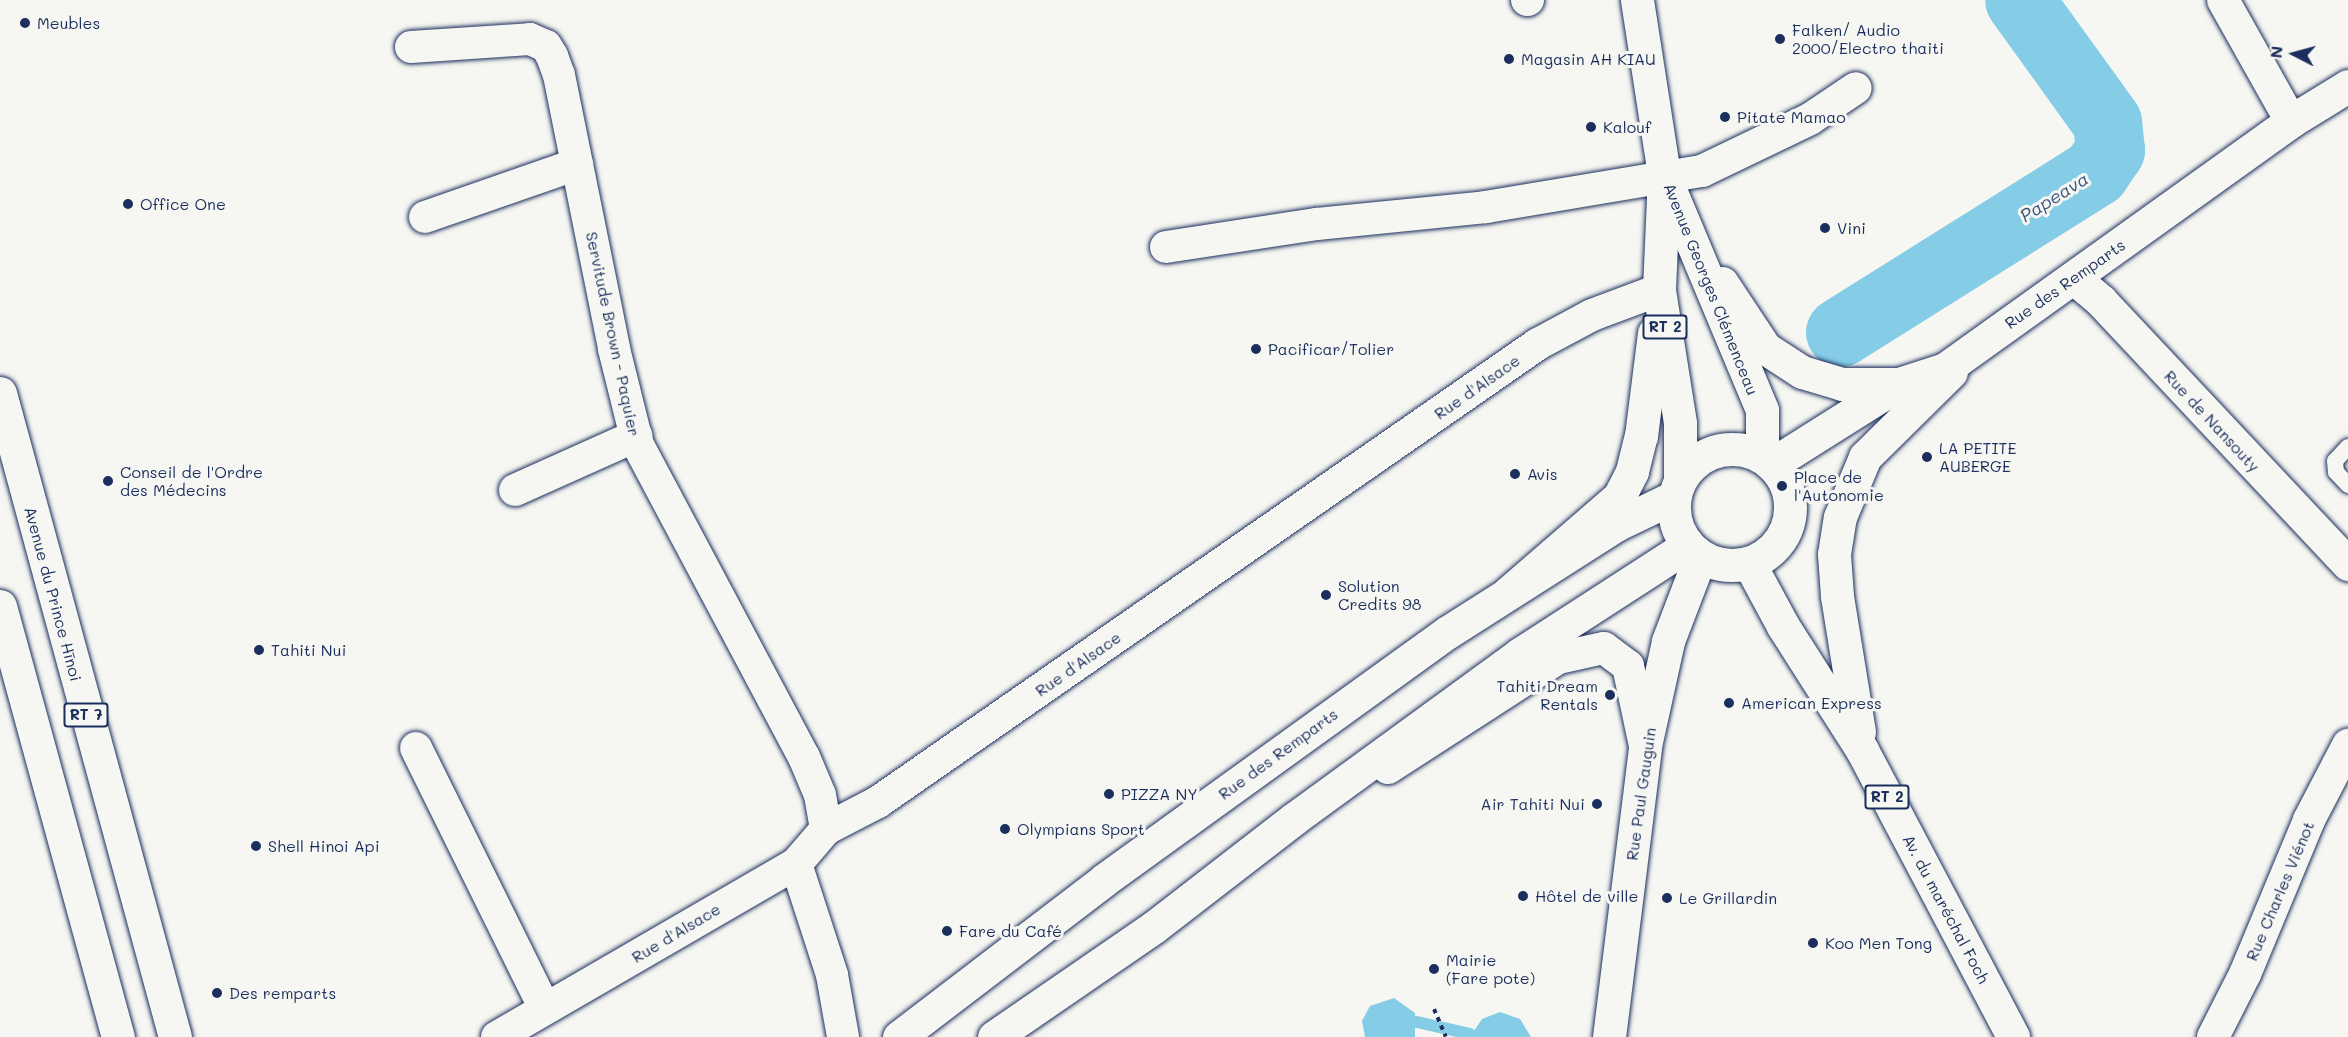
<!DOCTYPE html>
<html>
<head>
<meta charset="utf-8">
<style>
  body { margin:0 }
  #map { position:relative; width:2348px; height:1037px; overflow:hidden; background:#f6f6f2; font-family:Mali,sans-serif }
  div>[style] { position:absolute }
  .water>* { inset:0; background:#85cce6 }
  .stream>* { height:12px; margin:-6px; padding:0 6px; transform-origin:6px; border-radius:6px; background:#85cce6 }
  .river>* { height:69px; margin:-34.5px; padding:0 34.5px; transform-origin:34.5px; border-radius:34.5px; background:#85cce6 }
  .path>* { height:4px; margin-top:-2px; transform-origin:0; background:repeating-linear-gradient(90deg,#1b2f5e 0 4.5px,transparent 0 9px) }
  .roads { filter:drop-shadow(0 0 2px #1b2f5e) drop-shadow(0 0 2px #1b2f5e) }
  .service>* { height:16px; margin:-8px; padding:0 8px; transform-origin:8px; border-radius:8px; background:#f6f6f2 }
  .minor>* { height:32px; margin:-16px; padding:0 16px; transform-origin:16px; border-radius:16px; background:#f6f6f2 }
  .tertiary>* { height:33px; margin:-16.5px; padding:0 16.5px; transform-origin:16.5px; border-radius:16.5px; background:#f6f6f2 }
  .secondary>* { height:33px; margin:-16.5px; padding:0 16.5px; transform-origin:16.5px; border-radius:16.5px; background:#f6f6f2 }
  .primary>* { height:33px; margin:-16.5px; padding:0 16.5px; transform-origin:16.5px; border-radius:16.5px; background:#f6f6f2 }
  .primary>.ring { margin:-16.5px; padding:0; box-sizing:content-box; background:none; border:33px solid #f6f6f2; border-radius:50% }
  .dots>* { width:16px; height:16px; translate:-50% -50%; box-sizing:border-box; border:3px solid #f6f6f2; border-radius:50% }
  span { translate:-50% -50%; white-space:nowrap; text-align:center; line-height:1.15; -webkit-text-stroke:6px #f6f6f2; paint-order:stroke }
  .shield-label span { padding:2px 4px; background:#f6f6f2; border:2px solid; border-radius:4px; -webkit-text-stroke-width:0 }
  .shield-label { font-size:15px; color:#1b2f5e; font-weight:700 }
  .poi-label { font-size:16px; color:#1b2f5e }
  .left { translate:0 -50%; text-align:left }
  .right { translate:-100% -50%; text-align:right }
  .street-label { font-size:16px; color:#1b2f5e }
  .water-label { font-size:18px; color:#365680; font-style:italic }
  .north { position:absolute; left:2264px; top:24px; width:60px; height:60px; -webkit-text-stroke:4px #f6f6f2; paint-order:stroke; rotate:276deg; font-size:16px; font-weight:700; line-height:24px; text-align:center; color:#1b2f5e }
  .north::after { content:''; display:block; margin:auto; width:21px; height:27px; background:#1b2f5e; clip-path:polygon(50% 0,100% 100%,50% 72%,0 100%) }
</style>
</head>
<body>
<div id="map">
  <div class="water">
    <div style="clip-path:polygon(1394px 998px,1415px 1013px,1415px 1037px,1365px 1037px,1362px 1021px,1370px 1006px)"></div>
    <div style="clip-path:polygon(1500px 1012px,1520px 1019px,1531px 1037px,1470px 1037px,1482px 1019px)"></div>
  </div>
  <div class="stream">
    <div style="left:1417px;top:1022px;width:54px;rotate:12.8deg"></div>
  </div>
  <div class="river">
    <div style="left:1840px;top:332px;width:301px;rotate:-32.1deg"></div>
    <div style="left:2095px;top:172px;width:27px;rotate:-56deg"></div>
    <div style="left:2110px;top:150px;width:28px;rotate:-96deg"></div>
    <div style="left:2107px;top:122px;width:150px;rotate:-125.8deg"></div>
  </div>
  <div class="path">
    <div style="left:1434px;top:1009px;width:30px;rotate:67deg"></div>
  </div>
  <div class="roads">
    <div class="service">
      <div style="left:2348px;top:447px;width:19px;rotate:133deg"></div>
      <div style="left:2335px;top:461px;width:11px;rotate:85deg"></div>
      <div style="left:2336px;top:472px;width:18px;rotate:47deg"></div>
    </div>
    <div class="minor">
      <div style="left:1527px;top:0;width:1px"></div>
      <div style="left:2223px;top:0;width:139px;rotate:60.7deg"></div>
      <div style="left:411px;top:47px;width:119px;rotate:-3.8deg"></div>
      <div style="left:530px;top:39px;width:17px;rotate:24deg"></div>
      <div style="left:546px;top:46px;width:12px;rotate:59deg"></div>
      <div style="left:552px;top:56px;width:20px;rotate:70deg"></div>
      <div style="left:559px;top:75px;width:279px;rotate:78.6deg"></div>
      <div style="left:614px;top:349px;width:99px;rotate:76deg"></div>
      <div style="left:638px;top:445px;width:353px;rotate:62deg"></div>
      <div style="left:804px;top:757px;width:41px;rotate:67.2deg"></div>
      <div style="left:820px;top:795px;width:35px;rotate:80deg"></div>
      <div style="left:425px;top:217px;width:161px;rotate:-19.2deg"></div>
      <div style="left:1166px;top:247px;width:153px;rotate:-8.7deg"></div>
      <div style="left:1317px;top:224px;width:170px;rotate:-5.7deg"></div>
      <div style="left:1486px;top:207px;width:219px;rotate:-9.5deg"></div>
      <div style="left:1702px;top:171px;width:120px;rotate:-25.7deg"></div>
      <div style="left:1810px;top:119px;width:55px;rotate:-34deg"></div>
      <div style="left:515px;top:490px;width:133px;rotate:-24.1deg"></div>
      <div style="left:416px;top:748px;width:289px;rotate:63.7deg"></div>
      <div style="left:1388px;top:768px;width:202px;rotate:-32.9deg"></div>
      <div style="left:1558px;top:658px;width:47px;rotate:-12.3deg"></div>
      <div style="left:1604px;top:648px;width:30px;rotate:37deg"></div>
      <div style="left:1628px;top:666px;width:82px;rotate:78deg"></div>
      <div style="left:796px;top:864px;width:117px;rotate:72deg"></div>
      <div style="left:832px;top:975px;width:63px;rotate:79.9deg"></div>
      <div style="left:497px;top:1037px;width:345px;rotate:-30.1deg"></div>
      <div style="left:796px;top:864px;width:46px;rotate:-49.4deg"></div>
      <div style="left:826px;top:829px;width:59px;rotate:-27.4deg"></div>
      <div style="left:878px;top:802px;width:803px;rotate:-34.76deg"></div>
      <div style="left:1538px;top:344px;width:61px;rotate:-28.2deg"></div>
      <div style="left:1592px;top:315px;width:72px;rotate:-20.5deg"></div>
      <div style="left:2213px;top:1037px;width:71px;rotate:-63.1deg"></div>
      <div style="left:2245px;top:974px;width:167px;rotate:-67.4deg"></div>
      <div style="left:2309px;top:820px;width:85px;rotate:-62.5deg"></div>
    </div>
    <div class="tertiary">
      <div style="left:2075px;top:279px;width:34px;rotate:40deg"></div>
      <div style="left:2101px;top:301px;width:361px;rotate:46.8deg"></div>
      <div style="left:1609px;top:1037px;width:293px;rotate:-82.9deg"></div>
      <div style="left:1645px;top:746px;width:107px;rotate:-77.6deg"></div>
      <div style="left:1668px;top:641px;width:90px;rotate:-69.1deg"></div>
    </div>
    <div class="secondary">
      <div style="left:899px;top:1037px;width:258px;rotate:-37.4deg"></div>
      <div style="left:1104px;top:880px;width:424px;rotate:-35.8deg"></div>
      <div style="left:1448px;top:632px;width:199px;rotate:-32.5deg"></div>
      <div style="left:1616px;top:525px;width:64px;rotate:-25.8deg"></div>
      <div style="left:994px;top:1037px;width:194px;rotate:-34.5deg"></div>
      <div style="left:1154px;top:927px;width:178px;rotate:-37.7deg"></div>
      <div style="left:1295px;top:818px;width:278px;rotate:-36.1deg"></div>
      <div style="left:1520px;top:654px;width:199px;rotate:-32.9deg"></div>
    </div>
    <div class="primary">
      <div style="left:1637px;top:0;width:177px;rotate:81.2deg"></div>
      <div style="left:1664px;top:175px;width:115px;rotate:92.5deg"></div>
      <div style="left:1659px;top:290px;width:135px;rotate:81deg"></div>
      <div style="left:1680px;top:423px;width:56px;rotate:90deg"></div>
      <div style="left:1668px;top:185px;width:244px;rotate:67.3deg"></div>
      <div style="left:1762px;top:410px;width:46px;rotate:90deg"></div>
      <div style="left:1722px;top:283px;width:78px;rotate:56.5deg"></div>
      <div style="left:1765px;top:348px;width:44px;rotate:33deg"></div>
      <div style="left:1802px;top:372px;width:42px;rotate:16.7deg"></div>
      <div style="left:1842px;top:384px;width:57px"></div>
      <div style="left:0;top:393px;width:667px;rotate:74.8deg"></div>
      <div class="ring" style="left:1674px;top:449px;width:83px;height:83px"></div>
      <div style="left:1772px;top:464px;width:150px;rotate:-32.2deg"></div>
      <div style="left:1899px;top:384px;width:48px;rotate:-18.1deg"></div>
      <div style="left:1945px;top:369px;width:426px;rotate:-35.6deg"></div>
      <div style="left:2291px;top:121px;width:67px;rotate:-31.6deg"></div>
      <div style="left:1749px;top:563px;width:72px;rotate:61.6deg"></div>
      <div style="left:1783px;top:626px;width:147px;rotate:57.5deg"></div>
      <div style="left:1862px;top:750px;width:324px;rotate:62.2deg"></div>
      <div style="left:1508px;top:593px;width:147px;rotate:-40.9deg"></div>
      <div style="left:1619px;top:497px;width:29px;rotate:-63deg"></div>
      <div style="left:1632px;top:471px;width:36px;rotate:-76deg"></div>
      <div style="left:1641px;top:436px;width:104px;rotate:-82.8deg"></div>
      <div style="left:0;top:606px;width:447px;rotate:74.7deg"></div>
      <div style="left:1859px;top:732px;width:138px;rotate:-99.2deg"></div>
      <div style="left:1837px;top:596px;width:42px;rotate:-94.1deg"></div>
      <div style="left:1834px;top:554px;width:37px;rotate:-81deg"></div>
      <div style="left:1840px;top:517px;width:65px;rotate:-67.4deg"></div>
      <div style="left:1865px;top:457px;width:121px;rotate:-44.7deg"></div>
    </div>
  </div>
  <div class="dots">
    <div style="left:25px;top:23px;background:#1b2f5e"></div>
    <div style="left:1780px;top:39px;background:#1b2f5e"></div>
    <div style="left:1509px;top:59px;background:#1b2f5e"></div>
    <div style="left:1725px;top:117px;background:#1b2f5e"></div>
    <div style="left:1591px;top:127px;background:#1b2f5e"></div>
    <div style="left:128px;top:204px;background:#1b2f5e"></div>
    <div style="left:1825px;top:228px;background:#1b2f5e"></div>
    <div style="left:1256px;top:349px;background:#1b2f5e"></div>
    <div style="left:1927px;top:457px;background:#1b2f5e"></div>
    <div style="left:1515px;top:474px;background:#1b2f5e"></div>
    <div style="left:108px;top:481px;background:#1b2f5e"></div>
    <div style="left:1782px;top:486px;background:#1b2f5e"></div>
    <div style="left:1326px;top:595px;background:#1b2f5e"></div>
    <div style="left:259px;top:650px;background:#1b2f5e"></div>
    <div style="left:1610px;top:695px;background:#1b2f5e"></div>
    <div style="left:1729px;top:703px;background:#1b2f5e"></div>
    <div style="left:1109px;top:794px;background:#1b2f5e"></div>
    <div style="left:1597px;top:804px;background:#1b2f5e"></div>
    <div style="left:1005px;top:829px;background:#1b2f5e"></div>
    <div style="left:256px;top:846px;background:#1b2f5e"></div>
    <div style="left:1523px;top:896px;background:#1b2f5e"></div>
    <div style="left:1667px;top:898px;background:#1b2f5e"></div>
    <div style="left:947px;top:931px;background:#1b2f5e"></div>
    <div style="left:1813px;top:943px;background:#1b2f5e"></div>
    <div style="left:1434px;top:969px;background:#1b2f5e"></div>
    <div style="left:217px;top:993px;background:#1b2f5e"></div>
  </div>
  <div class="shield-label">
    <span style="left:1665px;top:327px">RT 2</span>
    <span style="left:86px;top:715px">RT 7</span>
    <span style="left:1887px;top:797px">RT 2</span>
  </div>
  <div class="poi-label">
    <span class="left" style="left:37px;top:23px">Meubles</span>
    <span class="left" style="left:1792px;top:39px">Falken/ Audio<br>2000/Electro thaiti</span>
    <span class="left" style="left:1521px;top:59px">Magasin AH KIAU</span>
    <span class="left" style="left:1737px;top:117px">Pitate Mamao</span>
    <span class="left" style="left:1603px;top:127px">Kalouf</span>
    <span class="left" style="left:140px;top:204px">Office One</span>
    <span class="left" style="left:1837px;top:228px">Vini</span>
    <span class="left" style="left:1268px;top:349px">Pacificar/Tolier</span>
    <span class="left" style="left:1939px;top:457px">LA PETITE<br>AUBERGE</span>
    <span class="left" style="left:120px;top:481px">Conseil de l'Ordre<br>des Médecins</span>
    <span class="left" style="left:1527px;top:474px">Avis</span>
    <span class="left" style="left:1794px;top:486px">Place de<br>l'Autonomie</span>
    <span class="left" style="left:1338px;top:595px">Solution<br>Credits 98</span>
    <span class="left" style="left:271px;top:650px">Tahiti Nui</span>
    <span class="right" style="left:1598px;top:695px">Tahiti Dream<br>Rentals</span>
    <span class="left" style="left:1741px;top:703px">American Express</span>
    <span class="left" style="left:1121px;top:794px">PIZZA NY</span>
    <span class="right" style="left:1585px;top:804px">Air Tahiti Nui</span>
    <span class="left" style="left:1017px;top:829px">Olympians Sport</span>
    <span class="left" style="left:268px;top:846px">Shell Hinoi Api</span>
    <span class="left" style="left:1535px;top:896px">Hôtel de ville</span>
    <span class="left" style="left:1679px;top:898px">Le Grillardin</span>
    <span class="left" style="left:959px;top:931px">Fare du Café</span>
    <span class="left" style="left:1825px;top:943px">Koo Men Tong</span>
    <span class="left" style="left:1446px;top:969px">Mairie<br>(Fare pote)</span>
    <span class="left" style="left:229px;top:993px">Des remparts</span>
  </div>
  <div class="street-label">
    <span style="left:2065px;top:284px;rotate:-35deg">Rue des Remparts</span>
    <span style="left:1711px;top:289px;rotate:68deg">Avenue Georges Clémenceau</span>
    <span style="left:613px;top:334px;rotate:78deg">Servitude Brown - Paquier</span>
    <span style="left:1477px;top:387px;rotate:-35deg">Rue d'Alsace</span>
    <span style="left:2212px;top:421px;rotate:47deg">Rue de Nansouty</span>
    <span style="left:53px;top:594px;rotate:75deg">Avenue du Prince Hīnoi</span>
    <span style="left:1078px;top:664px;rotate:-35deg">Rue d'Alsace</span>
    <span style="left:1278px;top:754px;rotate:-36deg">Rue des Remparts</span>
    <span style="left:1641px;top:794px;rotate:-82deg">Rue Paul Gauguin</span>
    <span style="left:2280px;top:891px;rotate:-67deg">Rue Charles Viénot</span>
    <span style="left:1946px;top:909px;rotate:62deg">Av. du maréchal Foch</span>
    <span style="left:676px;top:933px;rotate:-31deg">Rue d'Alsace</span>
  </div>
  <div class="water-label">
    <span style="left:2054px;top:197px;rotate:-32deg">Papeava</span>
  </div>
  <div class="north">N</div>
</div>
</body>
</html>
